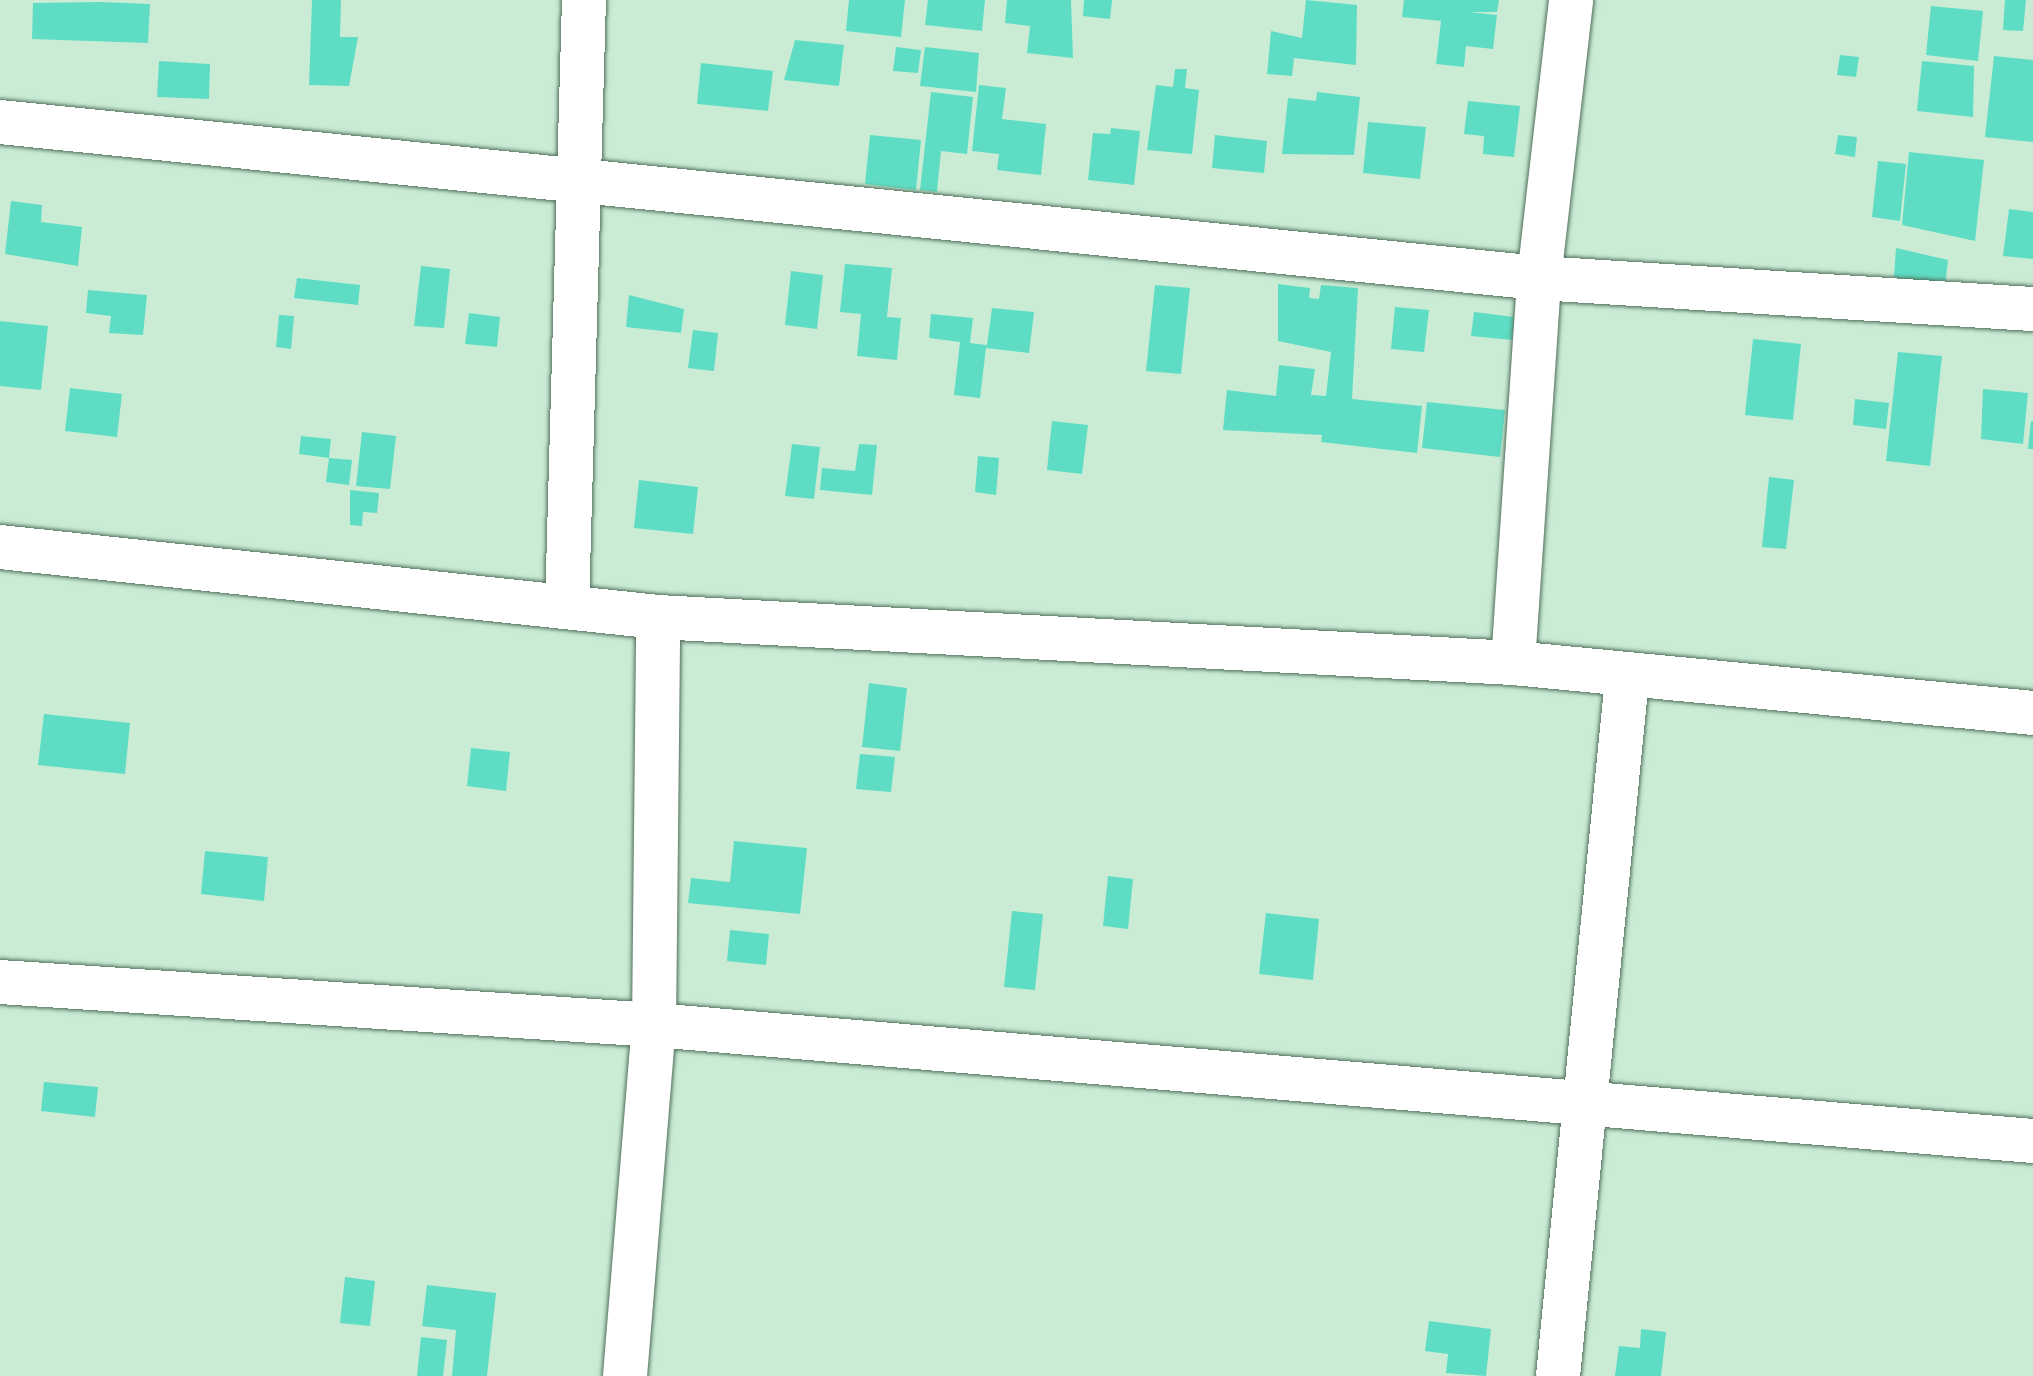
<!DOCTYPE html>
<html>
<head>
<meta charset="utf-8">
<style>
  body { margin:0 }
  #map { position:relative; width:2033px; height:1376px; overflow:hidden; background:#caecd5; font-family:"Playfair Display",serif }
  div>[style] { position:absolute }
  .building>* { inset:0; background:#5fddc4 }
  .roads { filter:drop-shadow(0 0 2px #516f5b) drop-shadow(0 0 2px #516f5b) }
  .minor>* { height:44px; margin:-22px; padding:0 22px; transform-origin:22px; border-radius:22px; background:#fff }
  span { translate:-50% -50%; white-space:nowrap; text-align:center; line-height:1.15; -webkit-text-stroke:6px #caecd5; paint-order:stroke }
</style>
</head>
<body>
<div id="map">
  <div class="building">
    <div style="clip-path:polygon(312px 0,341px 0,340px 37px,358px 37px,349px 86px,309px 85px)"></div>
    <div style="clip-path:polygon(849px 0,905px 0,901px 37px,846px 31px)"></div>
    <div style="clip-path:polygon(928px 0,985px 0,982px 31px,925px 25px)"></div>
    <div style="clip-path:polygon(1007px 0,1071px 0,1073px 58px,1027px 53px,1030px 26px,1005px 23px)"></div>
    <div style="clip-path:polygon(1084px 0,1112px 0,1110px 19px,1083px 16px)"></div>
    <div style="clip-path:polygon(1306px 0,1357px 5px,1356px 65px,1294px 58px,1292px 76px,1267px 74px,1271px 31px,1302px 38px)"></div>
    <div style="clip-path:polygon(1404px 0,1499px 0,1497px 12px,1470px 12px,1497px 15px,1493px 49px,1466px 46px,1464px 67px,1436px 64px,1441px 21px,1402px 17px)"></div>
    <div style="clip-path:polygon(2005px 0,2026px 0,2023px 31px,2003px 30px)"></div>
    <div style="clip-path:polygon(100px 2px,150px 4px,148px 43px,32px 39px,33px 3px)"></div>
    <div style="clip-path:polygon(1931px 6px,1983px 11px,1978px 61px,1926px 55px)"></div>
    <div style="clip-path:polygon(795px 40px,844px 45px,839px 86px,784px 80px)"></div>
    <div style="clip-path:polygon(896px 47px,921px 50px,918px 73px,893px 71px)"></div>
    <div style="clip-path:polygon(925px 47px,979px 53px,976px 92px,920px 86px)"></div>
    <div style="clip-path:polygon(1840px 55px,1859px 57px,1856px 77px,1837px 75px)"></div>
    <div style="clip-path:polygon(1994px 56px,2033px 60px,2033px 142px,1985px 137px)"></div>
    <div style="clip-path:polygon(159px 61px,210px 64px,209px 99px,157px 97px)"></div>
    <div style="clip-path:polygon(1922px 61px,1974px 66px,1973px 117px,1917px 111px)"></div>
    <div style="clip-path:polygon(701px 63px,773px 71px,768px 111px,697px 104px)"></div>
    <div style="clip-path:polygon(1175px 69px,1187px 69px,1185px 88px,1199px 90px,1192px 154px,1147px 150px,1156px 85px,1173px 87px)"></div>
    <div style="clip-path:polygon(979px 85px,1006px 88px,1002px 119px,1046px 124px,1041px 175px,997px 170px,999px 154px,972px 151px)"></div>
    <div style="clip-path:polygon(931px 92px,973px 97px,967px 154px,941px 151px,937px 192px,920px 190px)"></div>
    <div style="clip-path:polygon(1317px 92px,1360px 97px,1354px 155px,1282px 154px,1288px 98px,1316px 101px)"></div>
    <div style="clip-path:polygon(1468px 101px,1520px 106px,1514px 157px,1483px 154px,1484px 136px,1464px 134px)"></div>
    <div style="clip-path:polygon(1368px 122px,1426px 127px,1420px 179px,1363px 173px)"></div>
    <div style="clip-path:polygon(1111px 128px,1140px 131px,1134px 185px,1088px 180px,1093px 133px,1110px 134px)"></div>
    <div style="clip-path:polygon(870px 135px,921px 140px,916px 190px,865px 184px)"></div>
    <div style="clip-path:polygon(1215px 135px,1267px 141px,1264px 173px,1212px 168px)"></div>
    <div style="clip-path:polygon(1838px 135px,1857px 137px,1855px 157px,1835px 154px)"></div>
    <div style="clip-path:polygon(1909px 152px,1984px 160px,1975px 241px,1902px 225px)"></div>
    <div style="clip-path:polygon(1878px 161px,1906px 164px,1900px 221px,1872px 217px)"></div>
    <div style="clip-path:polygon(11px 201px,42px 205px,41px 222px,82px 227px,78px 266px,5px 254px)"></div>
    <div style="clip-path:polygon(2009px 209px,2033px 212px,2033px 259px,2003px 256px)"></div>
    <div style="clip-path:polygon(1896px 248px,1948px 260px,1945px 287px,1894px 277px)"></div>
    <div style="clip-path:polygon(845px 264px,892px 268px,887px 317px,901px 318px,897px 360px,857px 356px,861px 314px,840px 312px)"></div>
    <div style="clip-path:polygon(421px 266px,450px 269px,444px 328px,414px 326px)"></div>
    <div style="clip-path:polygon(791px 271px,823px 275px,817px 329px,785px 325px)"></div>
    <div style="clip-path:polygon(297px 278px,360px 285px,358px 305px,294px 298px)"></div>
    <div style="clip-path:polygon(1278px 284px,1310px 288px,1309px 298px,1319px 299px,1321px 285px,1358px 288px,1352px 399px,1422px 406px,1417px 453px,1321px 442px,1322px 435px,1223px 430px,1227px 390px,1276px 396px,1279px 365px,1315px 369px,1311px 395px,1326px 396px,1331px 352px,1278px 341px)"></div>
    <div style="clip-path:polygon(1155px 285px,1190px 288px,1181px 374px,1146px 371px)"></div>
    <div style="clip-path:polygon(88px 290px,147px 295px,143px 335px,109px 333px,111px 316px,86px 313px)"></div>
    <div style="clip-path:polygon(629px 295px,684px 309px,681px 333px,626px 327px)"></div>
    <div style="clip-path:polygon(1395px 307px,1429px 310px,1424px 352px,1391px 349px)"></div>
    <div style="clip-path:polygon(992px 308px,1034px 312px,1029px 353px,986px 348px,980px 398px,954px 395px,960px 342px,929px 338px,931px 314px,973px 318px,970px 343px,987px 345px)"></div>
    <div style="clip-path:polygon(1474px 312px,1514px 317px,1512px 340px,1471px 336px)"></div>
    <div style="clip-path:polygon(469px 313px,500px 317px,497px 347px,465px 344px)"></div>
    <div style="clip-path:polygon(279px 315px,294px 316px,291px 349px,276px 347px)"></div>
    <div style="clip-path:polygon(0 321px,48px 326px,41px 390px,0 386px)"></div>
    <div style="clip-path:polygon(693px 330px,718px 333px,714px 371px,688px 368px)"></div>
    <div style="clip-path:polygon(1753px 339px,1801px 344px,1793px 420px,1745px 415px)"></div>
    <div style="clip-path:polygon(1898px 352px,1942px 356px,1930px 466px,1886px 461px)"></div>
    <div style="clip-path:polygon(70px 388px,122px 394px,117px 437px,65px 431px)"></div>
    <div style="clip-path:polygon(1983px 389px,2028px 393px,2023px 444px,1981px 439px)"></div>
    <div style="clip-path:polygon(1855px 399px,1889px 403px,1886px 429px,1853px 425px)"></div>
    <div style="clip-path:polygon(1427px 402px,1505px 410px,1500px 457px,1422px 448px)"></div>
    <div style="clip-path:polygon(1052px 421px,1088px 425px,1082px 474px,1047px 470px)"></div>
    <div style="clip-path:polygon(2031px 421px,2033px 421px,2033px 449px,2028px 449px)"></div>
    <div style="clip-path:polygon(362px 432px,396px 436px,390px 489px,356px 486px)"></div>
    <div style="clip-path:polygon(301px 436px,331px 439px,329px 458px,352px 460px,349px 485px,326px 482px,329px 458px,299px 454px)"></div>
    <div style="clip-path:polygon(792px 444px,820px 447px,814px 499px,785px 496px)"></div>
    <div style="clip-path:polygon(859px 444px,877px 445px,872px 495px,820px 490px,822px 468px,855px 471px)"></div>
    <div style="clip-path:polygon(978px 456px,999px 458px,996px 495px,975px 492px)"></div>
    <div style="clip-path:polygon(1769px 477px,1794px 480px,1786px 549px,1762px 547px)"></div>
    <div style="clip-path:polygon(639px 480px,698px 487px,693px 534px,634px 528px)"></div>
    <div style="clip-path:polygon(350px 490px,379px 493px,377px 513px,363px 512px,362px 526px,350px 525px)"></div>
    <div style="clip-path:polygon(869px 683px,907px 688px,900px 751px,862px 747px)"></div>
    <div style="clip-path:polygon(44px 714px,130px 723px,125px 774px,38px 765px)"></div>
    <div style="clip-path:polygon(471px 748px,510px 752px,506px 791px,467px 786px)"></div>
    <div style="clip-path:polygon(860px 754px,895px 757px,891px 792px,856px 789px)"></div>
    <div style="clip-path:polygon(734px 841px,807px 848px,800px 914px,688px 903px,691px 878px,730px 882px)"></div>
    <div style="clip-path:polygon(205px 851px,268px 857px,264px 901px,201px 894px)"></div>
    <div style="clip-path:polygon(1108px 876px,1133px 879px,1128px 929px,1103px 926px)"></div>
    <div style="clip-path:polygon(1012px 911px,1043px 914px,1035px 990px,1004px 987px)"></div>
    <div style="clip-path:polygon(1266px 913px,1319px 919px,1313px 980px,1259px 974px)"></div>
    <div style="clip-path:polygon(730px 930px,769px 934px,766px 965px,727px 961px)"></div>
    <div style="clip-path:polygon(44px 1082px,98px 1087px,95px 1117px,41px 1111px)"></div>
    <div style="clip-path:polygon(345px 1277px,375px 1281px,370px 1326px,340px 1323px)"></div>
    <div style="clip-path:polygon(427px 1285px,496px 1293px,487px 1376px,452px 1376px,456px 1330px,422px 1326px)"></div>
    <div style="clip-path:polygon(1429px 1321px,1491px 1329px,1486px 1376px,1446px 1373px,1448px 1354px,1425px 1351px)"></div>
    <div style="clip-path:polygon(1641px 1329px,1666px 1332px,1661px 1376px,1615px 1376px,1619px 1346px,1640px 1348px)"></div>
    <div style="clip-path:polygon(421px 1337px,447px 1340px,443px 1376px,417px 1376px)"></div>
  </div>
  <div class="roads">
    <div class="minor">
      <div style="left:0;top:122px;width:1547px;rotate:5.79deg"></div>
      <div style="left:1539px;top:278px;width:495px;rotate:3.6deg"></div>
      <div style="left:0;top:547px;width:662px;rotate:6.07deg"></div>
      <div style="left:658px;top:617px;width:856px;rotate:3.08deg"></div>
      <div style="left:1513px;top:663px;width:522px;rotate:5.49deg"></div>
      <div style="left:567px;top:607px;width:607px;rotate:-88.4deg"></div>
      <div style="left:1513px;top:663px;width:386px;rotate:-86.1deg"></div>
      <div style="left:1539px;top:278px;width:280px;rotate:-83.4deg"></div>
      <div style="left:0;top:982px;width:655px;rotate:3.76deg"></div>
      <div style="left:654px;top:1025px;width:1384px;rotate:4.81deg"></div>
      <div style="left:625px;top:1376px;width:352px;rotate:-85.3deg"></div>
      <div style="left:654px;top:1025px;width:408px;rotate:-89.4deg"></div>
      <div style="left:1558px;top:1376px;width:700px;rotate:-84.35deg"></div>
    </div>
  </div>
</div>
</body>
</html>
